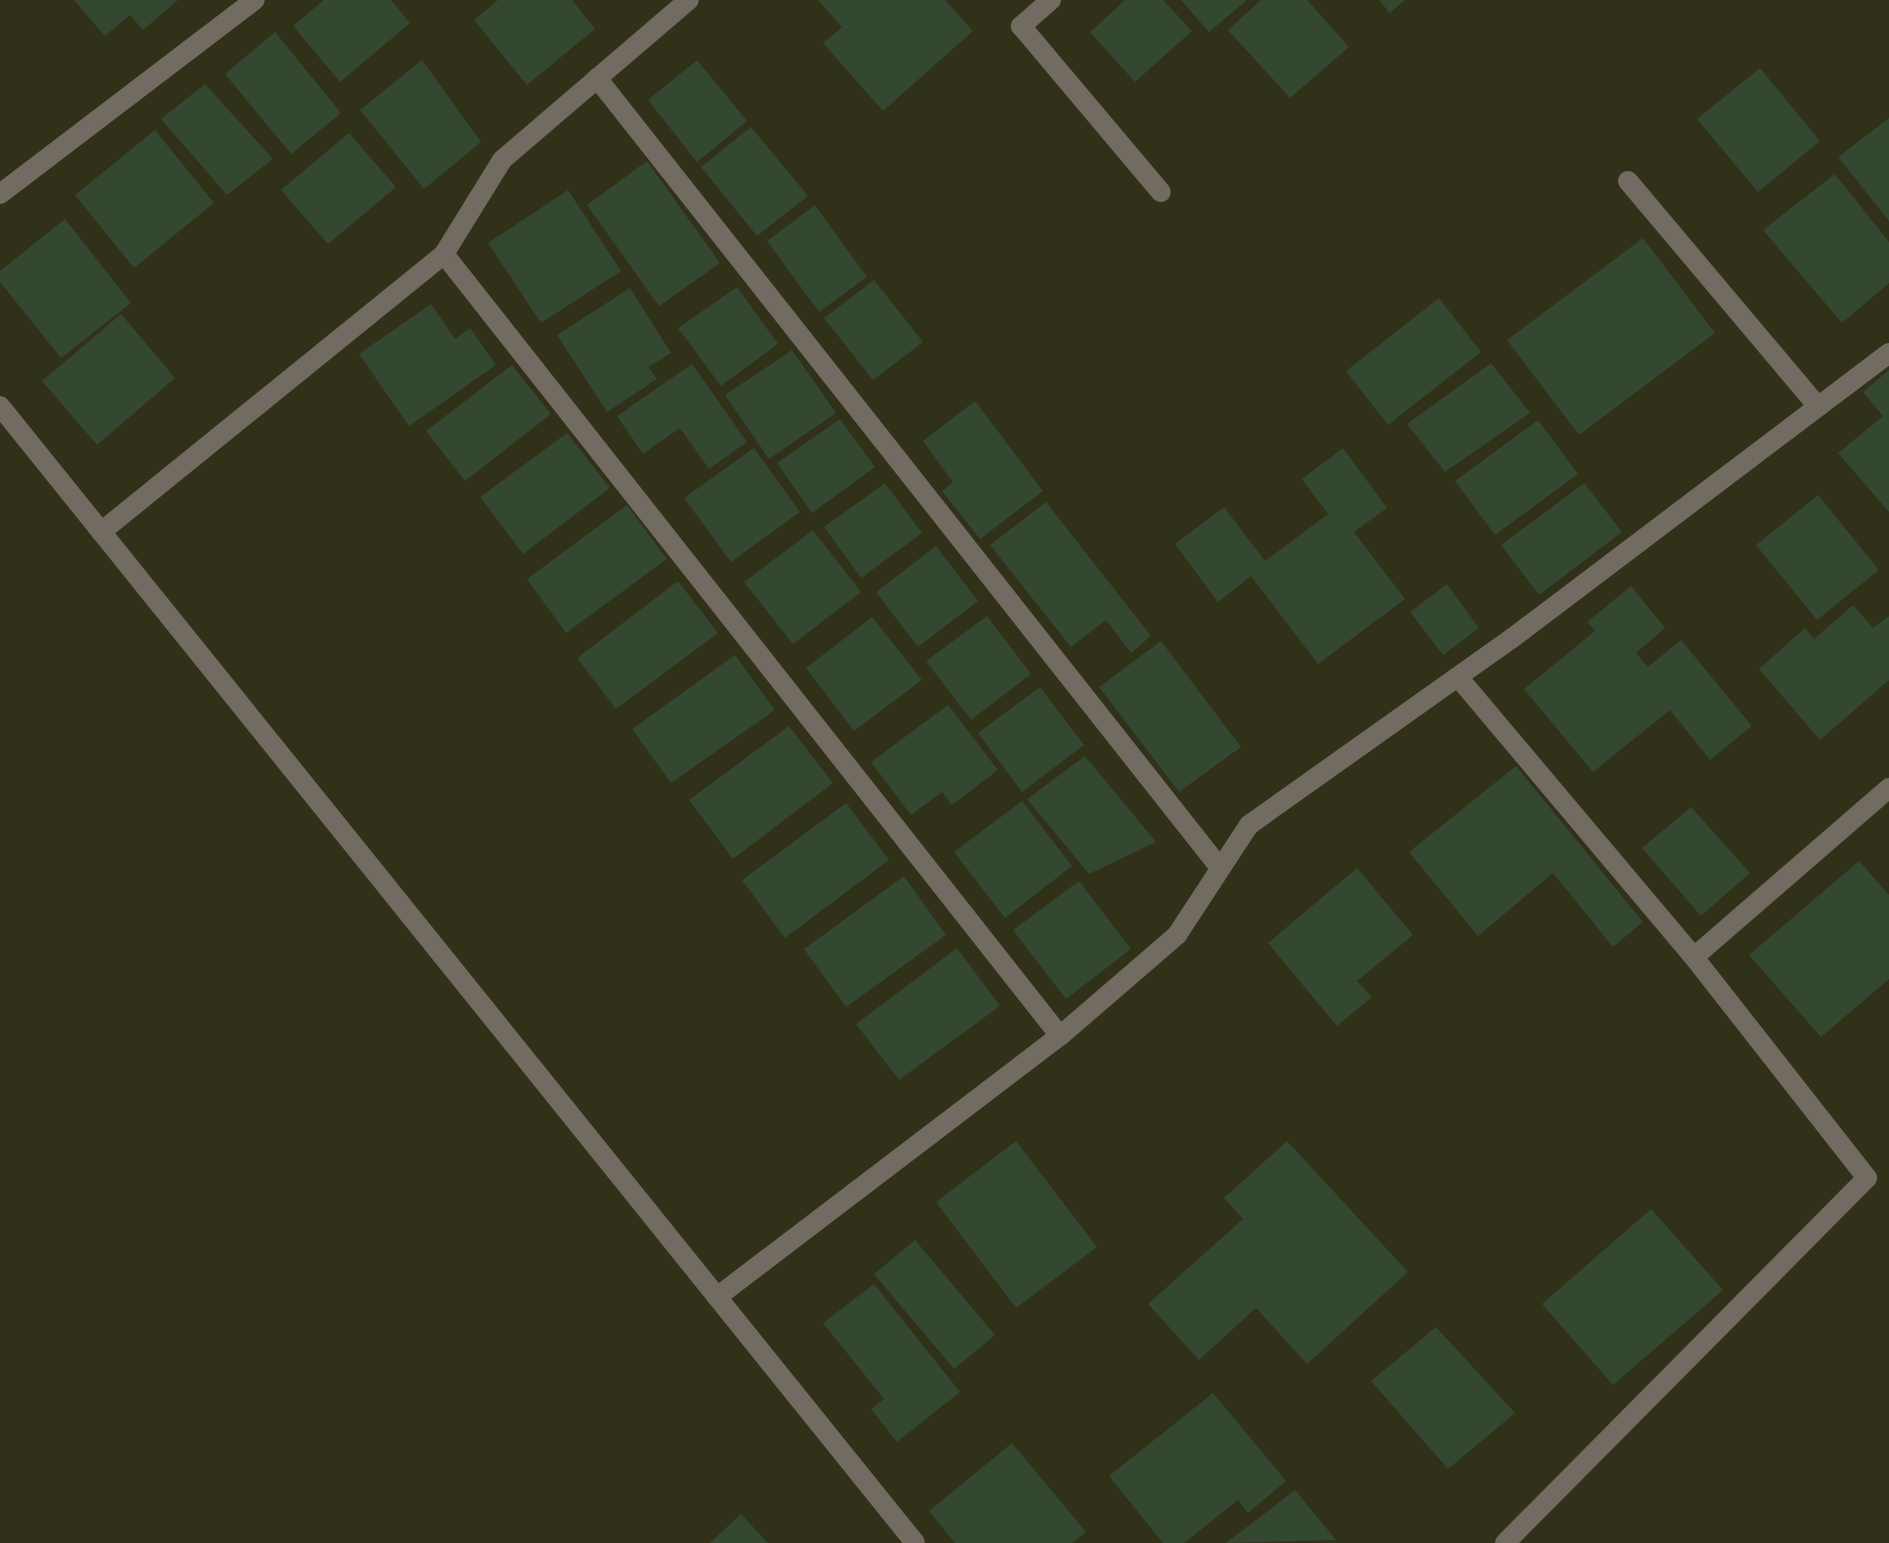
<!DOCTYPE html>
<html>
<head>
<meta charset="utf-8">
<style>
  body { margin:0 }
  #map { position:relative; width:1889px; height:1543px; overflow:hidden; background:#313119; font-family:Raleway,sans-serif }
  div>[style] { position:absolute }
  .building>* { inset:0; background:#334731 }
  .minor>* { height:20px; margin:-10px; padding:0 10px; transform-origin:10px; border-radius:10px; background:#726b61 }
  span { translate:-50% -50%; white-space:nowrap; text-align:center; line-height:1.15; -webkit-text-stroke:6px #27270f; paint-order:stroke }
</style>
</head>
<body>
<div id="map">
  <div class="building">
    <div style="clip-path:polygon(74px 0,178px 0,143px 30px,130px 15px,105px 36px)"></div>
    <div style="clip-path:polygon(324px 0,391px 0,410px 23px,340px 82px,293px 26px)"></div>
    <div style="clip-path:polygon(498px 0,572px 0,595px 29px,527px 85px,474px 20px)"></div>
    <div style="clip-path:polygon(818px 0,945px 0,973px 31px,883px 111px,823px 43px,842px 27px)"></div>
    <div style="clip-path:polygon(1125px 0,1163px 0,1192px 31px,1135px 82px,1090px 32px)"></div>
    <div style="clip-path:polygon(1181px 0,1247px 0,1209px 32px)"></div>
    <div style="clip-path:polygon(1261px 0,1307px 0,1349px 47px,1290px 98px,1228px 30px)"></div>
    <div style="clip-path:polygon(1379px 0,1405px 0,1390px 13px)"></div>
    <div style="clip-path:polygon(275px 32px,341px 113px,291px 154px,225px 74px)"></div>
    <div style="clip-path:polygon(422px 60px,481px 142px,424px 189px,360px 110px)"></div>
    <div style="clip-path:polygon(697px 60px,747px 121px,697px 162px,648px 100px)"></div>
    <div style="clip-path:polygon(1760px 68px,1820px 141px,1758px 192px,1697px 119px)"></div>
    <div style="clip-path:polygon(205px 84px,273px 159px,227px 195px,161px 119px)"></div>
    <div style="clip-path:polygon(1889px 118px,1889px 221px,1838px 157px)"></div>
    <div style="clip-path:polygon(751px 127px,808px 196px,757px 236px,701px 167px)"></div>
    <div style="clip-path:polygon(155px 130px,214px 203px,134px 268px,75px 195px)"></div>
    <div style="clip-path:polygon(349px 133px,396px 187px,328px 244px,281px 190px)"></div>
    <div style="clip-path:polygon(647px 161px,720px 263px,659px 306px,587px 205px)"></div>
    <div style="clip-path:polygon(1835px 174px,1889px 242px,1889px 283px,1842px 323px,1763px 230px)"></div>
    <div style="clip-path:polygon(568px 190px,621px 271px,541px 323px,488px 243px)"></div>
    <div style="clip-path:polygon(815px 205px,867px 277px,819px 312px,767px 241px)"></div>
    <div style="clip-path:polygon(65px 219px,131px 303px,61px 358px,0 282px,0 271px)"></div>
    <div style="clip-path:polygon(1643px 238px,1715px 333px,1579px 435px,1507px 340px)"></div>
    <div style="clip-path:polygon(874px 280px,923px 342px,873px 380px,824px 318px)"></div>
    <div style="clip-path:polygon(737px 287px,778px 344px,721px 386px,678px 328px)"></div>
    <div style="clip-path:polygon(630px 288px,671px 353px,648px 367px,657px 379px,607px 412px,557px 335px)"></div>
    <div style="clip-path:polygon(1439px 298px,1481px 352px,1388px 425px,1346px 371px)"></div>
    <div style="clip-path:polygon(431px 304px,455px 339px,470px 328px,496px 365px,409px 426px,359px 354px)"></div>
    <div style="clip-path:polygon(121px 314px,175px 378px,97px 445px,42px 381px)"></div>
    <div style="clip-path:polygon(792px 350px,836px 413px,769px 459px,725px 395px)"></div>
    <div style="clip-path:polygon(1491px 363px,1530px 413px,1445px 472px,1407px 424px)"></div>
    <div style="clip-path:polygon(692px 364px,747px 442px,709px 469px,680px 428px,643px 454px,617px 416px)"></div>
    <div style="clip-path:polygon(512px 365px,551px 414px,465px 481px,426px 431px)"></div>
    <div style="clip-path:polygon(1889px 370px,1889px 512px,1838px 453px,1883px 416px,1863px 392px)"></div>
    <div style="clip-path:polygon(975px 401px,1043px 491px,980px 539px,942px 491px,953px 482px,923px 441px)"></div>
    <div style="clip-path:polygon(840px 419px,875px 467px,812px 513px,777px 463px)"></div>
    <div style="clip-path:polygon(1538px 420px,1578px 474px,1495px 535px,1455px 481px)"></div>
    <div style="clip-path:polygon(567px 433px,610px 488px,523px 554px,480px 497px)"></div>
    <div style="clip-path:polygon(754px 448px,800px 512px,731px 562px,684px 498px)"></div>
    <div style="clip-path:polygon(1343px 448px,1387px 508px,1354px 532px,1405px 599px,1318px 664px,1251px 576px,1218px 602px,1175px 544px,1224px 507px,1265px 561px,1328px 514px,1302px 479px)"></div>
    <div style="clip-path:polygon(885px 483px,922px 533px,861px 578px,824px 527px)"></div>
    <div style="clip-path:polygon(1584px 483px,1622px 532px,1539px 595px,1501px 545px)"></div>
    <div style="clip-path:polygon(1818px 495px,1879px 570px,1817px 620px,1756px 545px)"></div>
    <div style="clip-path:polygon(1046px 502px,1151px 636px,1131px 653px,1106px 620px,1071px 647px,990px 545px)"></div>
    <div style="clip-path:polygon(627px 505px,667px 559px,566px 633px,527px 579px)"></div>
    <div style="clip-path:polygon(813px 530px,861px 592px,793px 644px,744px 582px)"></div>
    <div style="clip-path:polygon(936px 546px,978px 601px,918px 647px,876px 592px)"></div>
    <div style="clip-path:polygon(678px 581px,718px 633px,616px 709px,577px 658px)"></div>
    <div style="clip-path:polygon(1447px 584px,1479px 628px,1443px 655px,1410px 612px)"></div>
    <div style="clip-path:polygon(1631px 586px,1665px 628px,1636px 653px,1648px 667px,1681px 640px,1752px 726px,1710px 760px,1670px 710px,1593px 772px,1524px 689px,1595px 631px,1587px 622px)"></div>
    <div style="clip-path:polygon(1853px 605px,1873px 628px,1889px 616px,1889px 680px,1820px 740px,1759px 669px,1805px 628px,1814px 639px)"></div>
    <div style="clip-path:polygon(987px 616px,1031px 674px,971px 720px,926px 661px)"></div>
    <div style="clip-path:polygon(872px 617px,922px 680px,854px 731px,806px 668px)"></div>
    <div style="clip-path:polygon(1161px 641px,1241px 747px,1179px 792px,1099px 687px)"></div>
    <div style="clip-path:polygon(735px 655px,775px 710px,671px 783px,632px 729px)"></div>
    <div style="clip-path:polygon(1040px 687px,1084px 745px,1022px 792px,978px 733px)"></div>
    <div style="clip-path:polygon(948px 705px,998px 770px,952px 805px,942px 792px,911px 815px,871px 762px)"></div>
    <div style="clip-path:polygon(789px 726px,833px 783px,733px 859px,689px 800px)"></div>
    <div style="clip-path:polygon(1085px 756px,1156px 842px,1089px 874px,1027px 799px)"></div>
    <div style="clip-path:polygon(1516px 766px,1643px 922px,1613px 947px,1553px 873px,1478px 936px,1409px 852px)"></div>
    <div style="clip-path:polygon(1022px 801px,1072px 866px,1005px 918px,954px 852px)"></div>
    <div style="clip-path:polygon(846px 803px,889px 860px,785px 938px,742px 880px)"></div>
    <div style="clip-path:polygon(1691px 807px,1750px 873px,1701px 916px,1642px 848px)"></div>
    <div style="clip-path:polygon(1859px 861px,1889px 895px,1889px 979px,1821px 1037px,1749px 955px)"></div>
    <div style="clip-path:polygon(1357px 868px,1413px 935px,1357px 981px,1372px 997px,1337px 1026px,1268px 943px)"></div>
    <div style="clip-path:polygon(904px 876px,946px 935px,846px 1007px,804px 949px)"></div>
    <div style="clip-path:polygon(1079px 881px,1131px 949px,1066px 999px,1013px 930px)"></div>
    <div style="clip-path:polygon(957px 948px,1000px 1006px,899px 1080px,856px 1024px)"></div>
    <div style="clip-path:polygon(1016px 1141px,1097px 1247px,1016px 1308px,936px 1202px)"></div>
    <div style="clip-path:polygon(1287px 1141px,1408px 1272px,1307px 1364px,1256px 1308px,1199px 1360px,1148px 1304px,1243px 1219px,1224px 1198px)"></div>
    <div style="clip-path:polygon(1651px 1209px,1723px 1290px,1613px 1385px,1542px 1304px)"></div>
    <div style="clip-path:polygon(915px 1240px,995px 1335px,954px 1369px,874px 1274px)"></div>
    <div style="clip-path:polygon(874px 1284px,960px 1392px,897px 1442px,871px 1409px,884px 1399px,823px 1323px)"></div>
    <div style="clip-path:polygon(1436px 1327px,1515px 1413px,1448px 1469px,1371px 1381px)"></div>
    <div style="clip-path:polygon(1213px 1393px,1286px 1481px,1248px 1513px,1238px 1500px,1184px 1543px,1163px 1543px,1109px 1476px)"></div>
    <div style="clip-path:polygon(1012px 1443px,1086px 1532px,1072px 1543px,955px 1543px,929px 1511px)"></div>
    <div style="clip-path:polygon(1295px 1490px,1336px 1540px,1226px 1543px)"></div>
    <div style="clip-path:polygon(741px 1514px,768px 1543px,710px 1543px)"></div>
  </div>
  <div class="minor">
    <div style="left:1051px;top:0;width:40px;rotate:139deg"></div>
    <div style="left:1021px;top:26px;width:217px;rotate:49.9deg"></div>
    <div style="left:597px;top:78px;width:1006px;rotate:51.74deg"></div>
    <div style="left:1628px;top:181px;width:295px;rotate:49.9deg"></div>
    <div style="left:0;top:194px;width:320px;rotate:-37.3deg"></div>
    <div style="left:444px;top:254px;width:995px;rotate:51.77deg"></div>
    <div style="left:0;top:406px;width:1459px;rotate:51.17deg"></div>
    <div style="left:101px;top:532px;width:442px;rotate:-39deg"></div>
    <div style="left:444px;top:254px;width:110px;rotate:-58.3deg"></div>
    <div style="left:502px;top:160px;width:246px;rotate:-40.6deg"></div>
    <div style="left:1458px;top:677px;width:366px;rotate:49.9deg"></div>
    <div style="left:717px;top:1297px;width:431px;rotate:-37.3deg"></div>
    <div style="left:1060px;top:1036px;width:155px;rotate:-40.8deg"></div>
    <div style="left:1177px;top:935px;width:131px;rotate:-56.8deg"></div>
    <div style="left:1249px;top:825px;width:321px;rotate:-35.4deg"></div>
    <div style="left:1511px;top:639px;width:474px;rotate:-37.1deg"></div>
    <div style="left:1505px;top:1543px;width:514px;rotate:-45.24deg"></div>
    <div style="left:1867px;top:1178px;width:281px;rotate:-128.1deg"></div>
    <div style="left:1694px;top:957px;width:258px;rotate:-40.9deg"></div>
  </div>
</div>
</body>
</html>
